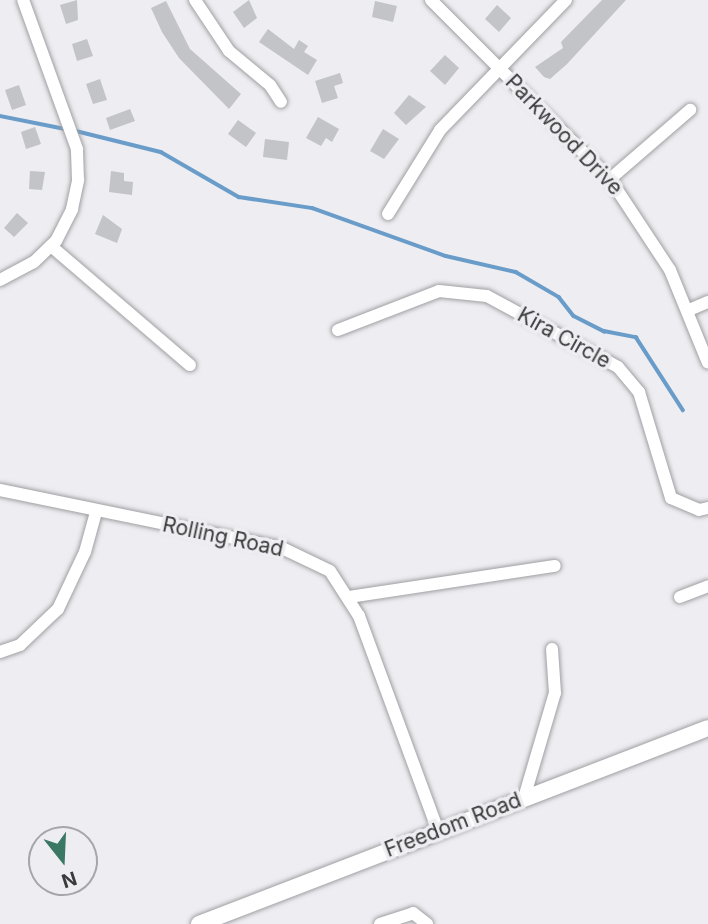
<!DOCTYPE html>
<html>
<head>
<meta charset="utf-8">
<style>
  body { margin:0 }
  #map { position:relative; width:708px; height:924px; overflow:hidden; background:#eeedf1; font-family:Inter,sans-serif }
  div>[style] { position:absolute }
  .stream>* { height:3.5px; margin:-1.75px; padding:0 1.75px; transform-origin:1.75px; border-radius:1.75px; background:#699cc9 }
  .building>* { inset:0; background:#c2c4c7 }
  .roads { filter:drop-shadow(0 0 2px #a09fa3) drop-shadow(0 0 2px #a09fa3) }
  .minor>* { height:12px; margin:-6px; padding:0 6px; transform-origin:6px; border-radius:6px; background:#fff }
  .major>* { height:16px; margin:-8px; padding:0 8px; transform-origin:8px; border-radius:8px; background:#fff }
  span { translate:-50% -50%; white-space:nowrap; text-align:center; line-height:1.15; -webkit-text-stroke:7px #eeedf1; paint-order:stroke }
  .street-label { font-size:21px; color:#3b3a3c }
  .north { position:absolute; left:28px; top:826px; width:70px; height:70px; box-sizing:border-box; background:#eeedf1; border:2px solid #a6a5a9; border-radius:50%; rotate:162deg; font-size:19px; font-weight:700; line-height:28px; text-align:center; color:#3b3a3c }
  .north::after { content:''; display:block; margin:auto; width:24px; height:32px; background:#3b7863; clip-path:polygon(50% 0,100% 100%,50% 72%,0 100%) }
</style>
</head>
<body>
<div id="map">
  <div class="stream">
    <div style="left:0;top:116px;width:66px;rotate:11.3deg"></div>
    <div style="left:72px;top:130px;width:92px;rotate:13.9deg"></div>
    <div style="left:161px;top:152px;width:90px;rotate:30deg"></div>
    <div style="left:239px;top:197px;width:74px;rotate:8.6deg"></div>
    <div style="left:312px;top:208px;width:142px;rotate:19.7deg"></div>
    <div style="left:446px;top:256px;width:72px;rotate:12.9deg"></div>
    <div style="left:516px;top:272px;width:50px;rotate:30.2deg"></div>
    <div style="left:559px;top:297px;width:24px;rotate:52deg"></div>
    <div style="left:574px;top:316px;width:34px;rotate:27deg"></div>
    <div style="left:604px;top:331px;width:33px;rotate:11deg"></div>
    <div style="left:636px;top:337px;width:87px;rotate:57.2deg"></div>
  </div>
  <div class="building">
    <div style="clip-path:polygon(77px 0,78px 20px,66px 24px,60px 5px)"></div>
    <div style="clip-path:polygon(249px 0,257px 18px,244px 28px,233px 12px)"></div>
    <div style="clip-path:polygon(602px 0,626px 0,567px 64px,550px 79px,544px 77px,535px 67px,563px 48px,561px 42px)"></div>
    <div style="clip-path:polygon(166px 1px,190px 49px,241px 94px,229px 109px,179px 58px,162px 32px,151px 8px)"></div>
    <div style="clip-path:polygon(375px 1px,397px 6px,393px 22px,372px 17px)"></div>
    <div style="clip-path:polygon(497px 5px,511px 18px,499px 32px,485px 19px)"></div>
    <div style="clip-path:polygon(268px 29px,294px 49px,299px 40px,308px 46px,304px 52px,317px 60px,308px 75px,259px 42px)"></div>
    <div style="clip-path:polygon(87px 39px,93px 56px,77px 61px,72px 44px)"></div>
    <div style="clip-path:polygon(445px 55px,459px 68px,445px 85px,430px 71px)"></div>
    <div style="clip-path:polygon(340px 73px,343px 83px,334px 86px,338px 98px,322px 103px,315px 81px)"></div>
    <div style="clip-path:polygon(100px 79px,107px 100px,93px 104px,86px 84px)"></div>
    <div style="clip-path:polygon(19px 85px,26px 105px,12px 110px,5px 90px)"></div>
    <div style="clip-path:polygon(409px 95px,426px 107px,406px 125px,394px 113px)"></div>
    <div style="clip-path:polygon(130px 109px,135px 121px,110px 130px,106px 118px)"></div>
    <div style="clip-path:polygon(318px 117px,339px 129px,332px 142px,326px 138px,321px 146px,306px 138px)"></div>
    <div style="clip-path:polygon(238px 120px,256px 133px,246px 147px,228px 134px)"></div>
    <div style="clip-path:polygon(35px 127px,41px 144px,26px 149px,21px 132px)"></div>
    <div style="clip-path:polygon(383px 129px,399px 139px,384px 159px,370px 151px)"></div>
    <div style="clip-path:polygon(265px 139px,289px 142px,287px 160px,263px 157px)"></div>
    <div style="clip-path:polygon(30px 171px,45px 172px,42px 190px,29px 189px)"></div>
    <div style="clip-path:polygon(111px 171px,124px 173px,124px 181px,133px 182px,132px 195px,109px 192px)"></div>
    <div style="clip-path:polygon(17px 213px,28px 223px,14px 237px,4px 228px)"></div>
    <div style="clip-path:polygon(103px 215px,122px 229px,117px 243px,95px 234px)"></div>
  </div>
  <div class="roads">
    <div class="minor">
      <div style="left:195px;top:0;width:61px;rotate:56.3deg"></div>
      <div style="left:229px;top:51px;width:53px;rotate:39.7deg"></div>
      <div style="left:270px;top:85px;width:20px;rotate:57deg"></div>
      <div style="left:431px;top:0;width:253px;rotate:45deg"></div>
      <div style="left:610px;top:179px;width:109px;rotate:56.6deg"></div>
      <div style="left:670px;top:270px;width:100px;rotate:67.8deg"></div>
      <div style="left:610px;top:179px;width:106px;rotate:-40.8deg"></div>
      <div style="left:388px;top:214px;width:99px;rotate:-58.2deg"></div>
      <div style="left:440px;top:130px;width:181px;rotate:-45.9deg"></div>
      <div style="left:51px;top:246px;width:183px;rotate:40.6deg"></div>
      <div style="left:0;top:280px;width:38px;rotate:-28deg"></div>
      <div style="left:34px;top:262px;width:30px;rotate:-44deg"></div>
      <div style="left:56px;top:241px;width:36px;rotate:-63deg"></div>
      <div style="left:72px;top:209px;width:30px;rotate:-78deg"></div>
      <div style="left:78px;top:180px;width:31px;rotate:-92deg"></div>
      <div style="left:77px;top:149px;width:158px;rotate:-109.9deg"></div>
      <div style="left:689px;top:310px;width:21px;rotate:-23deg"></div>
      <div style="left:338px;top:330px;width:108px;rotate:-21.1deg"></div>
      <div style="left:439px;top:291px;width:48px;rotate:5.9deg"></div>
      <div style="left:487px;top:296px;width:149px;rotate:28.5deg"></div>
      <div style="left:618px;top:367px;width:33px;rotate:50deg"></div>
      <div style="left:639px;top:392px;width:111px;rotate:73.2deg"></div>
      <div style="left:671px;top:498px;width:30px;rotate:23deg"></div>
      <div style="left:699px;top:510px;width:9px;rotate:-13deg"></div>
      <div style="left:0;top:490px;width:288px;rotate:11.6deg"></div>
      <div style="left:282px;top:548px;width:53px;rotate:25.6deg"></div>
      <div style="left:330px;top:571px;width:54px;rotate:57.2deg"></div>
      <div style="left:359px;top:616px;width:229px;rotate:69.8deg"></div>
      <div style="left:349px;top:597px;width:208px;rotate:-8.6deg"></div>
      <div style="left:680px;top:597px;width:30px;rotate:-21deg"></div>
      <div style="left:0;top:652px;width:21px;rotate:-19deg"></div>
      <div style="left:20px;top:645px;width:52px;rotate:-43.5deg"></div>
      <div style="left:58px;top:609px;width:63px;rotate:-64.7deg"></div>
      <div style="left:85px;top:552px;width:41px;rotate:-74.6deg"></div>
      <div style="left:524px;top:798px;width:109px;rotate:-73.6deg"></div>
      <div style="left:555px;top:693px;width:44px;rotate:-93.9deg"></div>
      <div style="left:380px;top:924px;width:35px;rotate:-18deg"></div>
      <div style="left:413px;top:913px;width:18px;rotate:38deg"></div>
    </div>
    <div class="major">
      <div style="left:199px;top:924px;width:545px;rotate:-21.06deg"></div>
    </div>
  </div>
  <div class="street-label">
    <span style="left:564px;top:135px;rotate:46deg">Parkwood Drive</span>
    <span style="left:564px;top:338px;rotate:29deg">Kira Circle</span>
    <span style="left:223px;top:537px;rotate:12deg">Rolling Road</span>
    <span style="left:453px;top:825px;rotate:-21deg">Freedom Road</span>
  </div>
  <div class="north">N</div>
</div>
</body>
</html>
